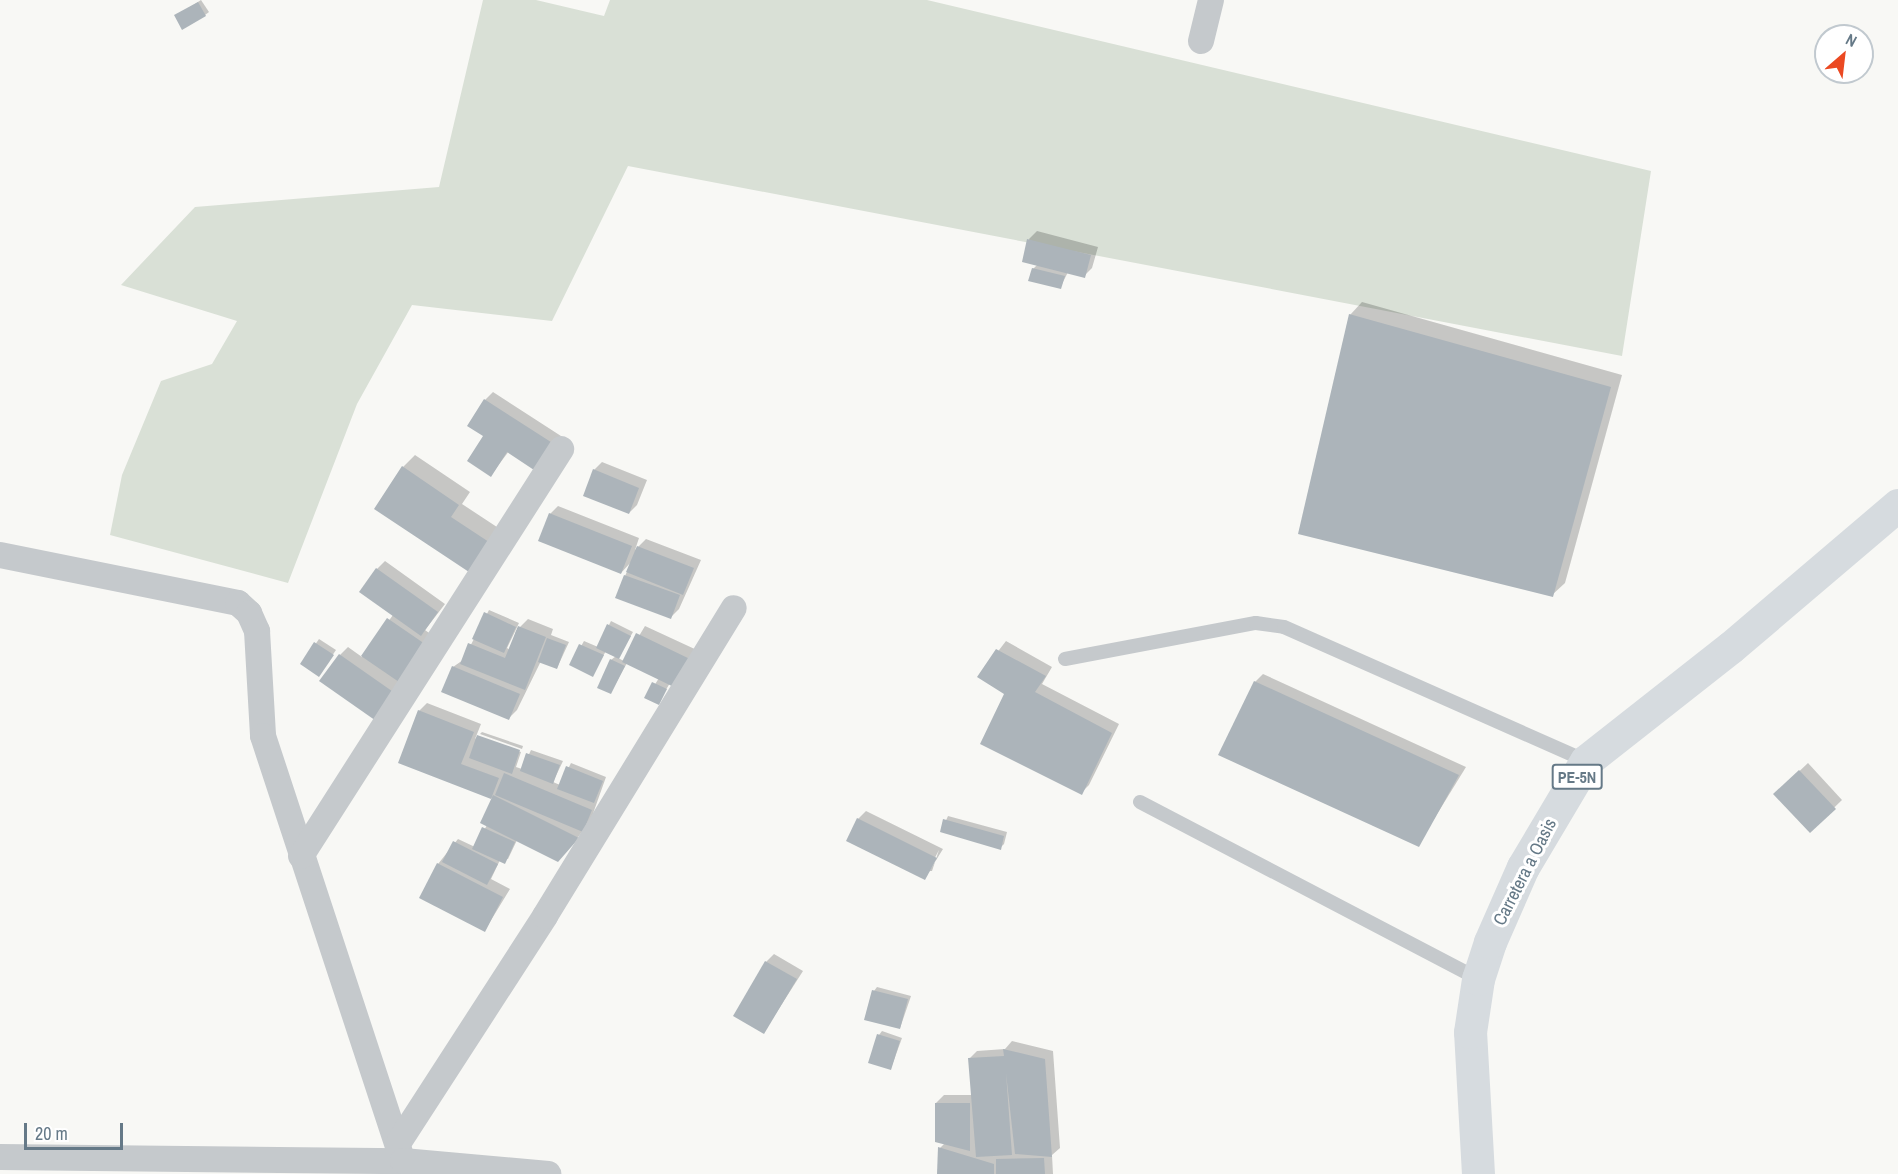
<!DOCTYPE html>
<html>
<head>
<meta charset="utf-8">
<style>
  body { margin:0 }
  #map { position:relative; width:1898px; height:1174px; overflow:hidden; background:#f8f8f5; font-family:"Archivo Narrow",sans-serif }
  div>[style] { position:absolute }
  .green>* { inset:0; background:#d9e0d6 }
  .shadow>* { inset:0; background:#0003 }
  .building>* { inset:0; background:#acb4ba }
  .lane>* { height:14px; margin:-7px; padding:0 7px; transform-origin:7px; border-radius:7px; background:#c5c9cc }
  .street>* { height:26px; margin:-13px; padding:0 13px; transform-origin:13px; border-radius:13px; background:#c5c9cc }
  .primary>* { height:33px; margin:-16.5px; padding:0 16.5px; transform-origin:16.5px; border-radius:16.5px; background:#d6dbdf }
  span { translate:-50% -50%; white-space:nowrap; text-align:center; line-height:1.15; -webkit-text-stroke:6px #fff; paint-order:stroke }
  .shield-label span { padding:2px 4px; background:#fff; border:2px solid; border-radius:4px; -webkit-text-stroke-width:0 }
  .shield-label { font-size:16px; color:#657987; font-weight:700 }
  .street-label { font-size:18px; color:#657987 }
  .north { position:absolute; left:1814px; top:24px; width:60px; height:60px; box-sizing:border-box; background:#fff; border:2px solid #c1c9cf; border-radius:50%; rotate:28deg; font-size:16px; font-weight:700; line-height:24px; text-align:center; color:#657987 }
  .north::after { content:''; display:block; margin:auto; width:21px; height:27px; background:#eb4922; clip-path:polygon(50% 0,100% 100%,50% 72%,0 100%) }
  .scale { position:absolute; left:24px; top:1123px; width:99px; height:27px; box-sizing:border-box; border:3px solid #657987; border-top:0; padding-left:8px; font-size:18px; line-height:21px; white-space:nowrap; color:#657987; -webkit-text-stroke:4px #fff; paint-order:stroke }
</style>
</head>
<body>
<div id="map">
  <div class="green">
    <div style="clip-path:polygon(483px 0,536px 0,604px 16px,610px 0,927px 0,1651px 171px,1622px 356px,628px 166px,552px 321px,412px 305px,357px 404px,288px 583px,110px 535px,122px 475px,161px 381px,212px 364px,237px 321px,121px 285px,195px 207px,439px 187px)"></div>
  </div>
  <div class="shadow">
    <div style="clip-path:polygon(201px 0,209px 12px,205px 15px,176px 16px)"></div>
    <div style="clip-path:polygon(1037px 231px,1098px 247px,1092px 268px,1084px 276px,1068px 272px,1060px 288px,1033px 269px,1038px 264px,1029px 239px)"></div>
    <div style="clip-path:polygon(1362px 302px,1622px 375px,1565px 583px,1552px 595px,1350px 315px)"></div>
    <div style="clip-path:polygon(493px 392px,561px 436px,545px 462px,509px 451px,491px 475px,485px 400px)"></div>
    <div style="clip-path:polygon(415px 455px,470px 492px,462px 504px,503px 531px,484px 560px,403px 467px)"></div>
    <div style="clip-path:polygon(602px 462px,647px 480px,637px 505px,629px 513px,594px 470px)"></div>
    <div style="clip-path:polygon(558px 506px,639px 538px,635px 550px,646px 539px,701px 560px,679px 609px,671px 617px,625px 576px,632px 561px,621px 573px,550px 514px)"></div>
    <div style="clip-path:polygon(385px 561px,445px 604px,425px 630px,432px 635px,387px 713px,340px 655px,348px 647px,362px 657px,393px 615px,377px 569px)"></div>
    <div style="clip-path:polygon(489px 610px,519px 623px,507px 648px,510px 650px,516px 631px,528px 619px,553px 629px,551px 635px,569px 642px,557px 668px,541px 661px,517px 710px,509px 718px,453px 667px,463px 660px)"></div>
    <div style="clip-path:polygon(611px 621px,633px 632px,618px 658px,624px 661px,645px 626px,699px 651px,670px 683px,658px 703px,647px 697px,659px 678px,627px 663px,611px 692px,611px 660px,616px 656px,606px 651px,592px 675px,571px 664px,584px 641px,598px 647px)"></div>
    <div style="clip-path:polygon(319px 639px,336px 650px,319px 675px,302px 664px)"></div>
    <div style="clip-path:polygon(1006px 641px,1052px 667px,1042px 684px,1119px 724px,1089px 785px,1081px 793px,1006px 693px,979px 676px)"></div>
    <div style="clip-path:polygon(1263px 674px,1466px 767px,1418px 845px,1255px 682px)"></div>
    <div style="clip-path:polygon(427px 703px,481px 724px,475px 739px,478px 736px,521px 752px,516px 767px,522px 769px,531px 750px,563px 761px,553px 782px,560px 785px,571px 763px,606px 777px,590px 822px,566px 852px,517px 840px,508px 859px,500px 860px,491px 879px,510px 889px,485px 930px,438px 864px,458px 839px,475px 847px,487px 825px,493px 799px,400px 762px,419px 711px)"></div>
    <div style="clip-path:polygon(482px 732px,523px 746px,522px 749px,480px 734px)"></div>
    <div style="clip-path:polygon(1808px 763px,1842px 800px,1810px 831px,1775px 794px)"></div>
    <div style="clip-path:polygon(evenodd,866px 811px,943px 849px,925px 878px,858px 819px,866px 811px,939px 850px,932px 871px,928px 871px,939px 850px)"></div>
    <div style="clip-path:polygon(948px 816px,1007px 832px,1004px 844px,1000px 848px,941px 831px)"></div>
    <div style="clip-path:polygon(774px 954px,803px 971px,764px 1032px,766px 962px)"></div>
    <div style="clip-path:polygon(877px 987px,911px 996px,900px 1028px,874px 991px)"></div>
    <div style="clip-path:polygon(882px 1031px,902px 1038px,891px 1068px,879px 1035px)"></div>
    <div style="clip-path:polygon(1012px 1041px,1053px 1051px,1060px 1148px,1052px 1155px,1053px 1174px,939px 1174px,940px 1148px,945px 1143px,936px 1103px,944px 1095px,972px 1095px,969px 1059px,977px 1051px,1005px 1049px)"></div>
  </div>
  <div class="building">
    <div style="clip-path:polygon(198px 2px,206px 16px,182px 30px,174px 15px)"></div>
    <div style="clip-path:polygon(1027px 239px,1091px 255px,1085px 278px,1022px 262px)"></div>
    <div style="clip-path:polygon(1032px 268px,1065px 276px,1061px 289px,1028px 281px)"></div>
    <div style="clip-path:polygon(1349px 314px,1611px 387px,1553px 597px,1298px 534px)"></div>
    <div style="clip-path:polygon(484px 399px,554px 444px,537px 472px,507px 452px,491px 477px,467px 461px,483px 436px,467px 426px)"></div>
    <div style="clip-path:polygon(402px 466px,459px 505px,451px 517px,492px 544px,472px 574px,374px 509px)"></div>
    <div style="clip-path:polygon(593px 469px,639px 488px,629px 514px,583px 496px)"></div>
    <div style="clip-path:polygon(549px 513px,632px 546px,621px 574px,538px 541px)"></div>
    <div style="clip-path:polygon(637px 546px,694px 568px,683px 595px,626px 572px)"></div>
    <div style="clip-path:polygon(376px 568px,438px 612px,421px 636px,359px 592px)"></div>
    <div style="clip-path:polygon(624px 575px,680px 595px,671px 619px,615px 598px)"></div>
    <div style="clip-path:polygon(484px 612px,516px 627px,504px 653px,472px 639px)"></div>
    <div style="clip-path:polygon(387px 618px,425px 644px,399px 682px,361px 656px)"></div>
    <div style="clip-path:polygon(607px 624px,631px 636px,619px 659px,596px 648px)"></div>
    <div style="clip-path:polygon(518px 626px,546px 637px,525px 690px,460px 664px,468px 643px,505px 658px)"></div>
    <div style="clip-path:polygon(636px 633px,692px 660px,678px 689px,622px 662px)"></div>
    <div style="clip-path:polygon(547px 638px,566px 645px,557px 669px,538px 662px)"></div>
    <div style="clip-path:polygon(314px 642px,334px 655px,319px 677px,300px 664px)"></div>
    <div style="clip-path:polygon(579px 644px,604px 655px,593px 677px,569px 665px)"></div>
    <div style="clip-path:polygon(996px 649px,1046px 676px,1035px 692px,1112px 733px,1082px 795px,980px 744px,1004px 694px,977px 677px)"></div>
    <div style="clip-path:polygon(339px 654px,399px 696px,379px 723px,319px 681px)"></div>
    <div style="clip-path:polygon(610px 659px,625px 666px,611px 694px,597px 688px)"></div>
    <div style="clip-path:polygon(452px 666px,520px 694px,509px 720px,441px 692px)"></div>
    <div style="clip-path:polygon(1254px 681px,1459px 775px,1419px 847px,1218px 755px)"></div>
    <div style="clip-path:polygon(652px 682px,667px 689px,659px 705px,644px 698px)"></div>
    <div style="clip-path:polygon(418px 710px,474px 732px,461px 764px,499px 778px,491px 799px,398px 763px)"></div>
    <div style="clip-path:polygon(477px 735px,520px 750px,512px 774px,469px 758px)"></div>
    <div style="clip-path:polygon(526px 753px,560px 765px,553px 784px,520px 771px)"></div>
    <div style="clip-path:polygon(566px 766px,603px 781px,594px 803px,557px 789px)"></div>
    <div style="clip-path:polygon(1799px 770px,1836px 809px,1810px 833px,1773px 794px)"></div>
    <div style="clip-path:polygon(504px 773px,592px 810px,583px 832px,495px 795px)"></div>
    <div style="clip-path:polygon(493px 795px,579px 838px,558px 862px,480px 823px)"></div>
    <div style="clip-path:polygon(857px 818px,937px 858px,925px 880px,846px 841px)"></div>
    <div style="clip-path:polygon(943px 819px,1004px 836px,1001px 850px,940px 832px)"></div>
    <div style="clip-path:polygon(482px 827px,515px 842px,505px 864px,472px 849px)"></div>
    <div style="clip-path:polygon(453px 841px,498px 864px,487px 885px,442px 862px)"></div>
    <div style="clip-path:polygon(437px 863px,503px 897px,485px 932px,419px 898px)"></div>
    <div style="clip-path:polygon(765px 961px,797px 979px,764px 1034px,733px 1016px)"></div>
    <div style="clip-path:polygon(872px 990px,908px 999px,900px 1029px,864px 1020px)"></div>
    <div style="clip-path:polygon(877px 1034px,900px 1041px,891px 1070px,868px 1063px)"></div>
    <div style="clip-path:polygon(1003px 1049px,1045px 1059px,1052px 1157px,1015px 1154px,1006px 1073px,1012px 1155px,976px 1157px,968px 1058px,1004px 1056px)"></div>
    <div style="clip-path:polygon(935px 1103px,970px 1103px,970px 1151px,935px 1142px)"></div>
    <div style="clip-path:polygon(938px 1147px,994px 1164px,994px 1174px,937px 1174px)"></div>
    <div style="clip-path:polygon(1044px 1158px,1045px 1174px,996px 1174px,996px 1159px)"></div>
  </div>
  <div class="lane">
    <div style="left:1065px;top:659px;width:194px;rotate:-10.7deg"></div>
    <div style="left:1256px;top:623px;width:28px;rotate:8deg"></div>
    <div style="left:1284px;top:627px;width:330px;rotate:23.9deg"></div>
    <div style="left:1140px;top:802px;width:382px;rotate:27.6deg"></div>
  </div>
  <div class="street">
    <div style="left:1201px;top:41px;width:42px;rotate:-76.3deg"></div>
    <div style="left:0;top:555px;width:243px;rotate:11.4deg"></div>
    <div style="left:238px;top:603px;width:15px;rotate:42deg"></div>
    <div style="left:249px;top:613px;width:20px;rotate:66deg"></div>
    <div style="left:257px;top:631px;width:105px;rotate:86.7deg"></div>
    <div style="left:263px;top:736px;width:447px;rotate:71.8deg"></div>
    <div style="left:301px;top:856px;width:483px;rotate:-57.4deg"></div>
    <div style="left:399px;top:1142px;width:269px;rotate:-57.1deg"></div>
    <div style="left:545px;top:916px;width:361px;rotate:-58.5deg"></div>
    <div style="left:0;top:1157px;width:403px;rotate:0.6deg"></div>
    <div style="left:403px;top:1161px;width:146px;rotate:5.1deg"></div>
  </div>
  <div class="primary">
    <div style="left:1478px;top:1174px;width:142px;rotate:-93.2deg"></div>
    <div style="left:1470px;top:1032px;width:54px;rotate:-81.4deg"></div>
    <div style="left:1478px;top:979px;width:39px;rotate:-72deg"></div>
    <div style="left:1490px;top:942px;width:82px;rotate:-66.3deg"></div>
    <div style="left:1523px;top:867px;width:123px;rotate:-59.3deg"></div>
    <div style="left:1586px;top:761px;width:184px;rotate:-38.2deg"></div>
    <div style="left:1731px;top:647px;width:219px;rotate:-40.4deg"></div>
  </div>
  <div class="shield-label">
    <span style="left:1577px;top:777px">PE-5N</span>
  </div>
  <div class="street-label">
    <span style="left:1525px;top:872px;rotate:-63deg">Carretera a Oasis</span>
  </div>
  <div class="north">N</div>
  <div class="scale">20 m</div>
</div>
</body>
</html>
